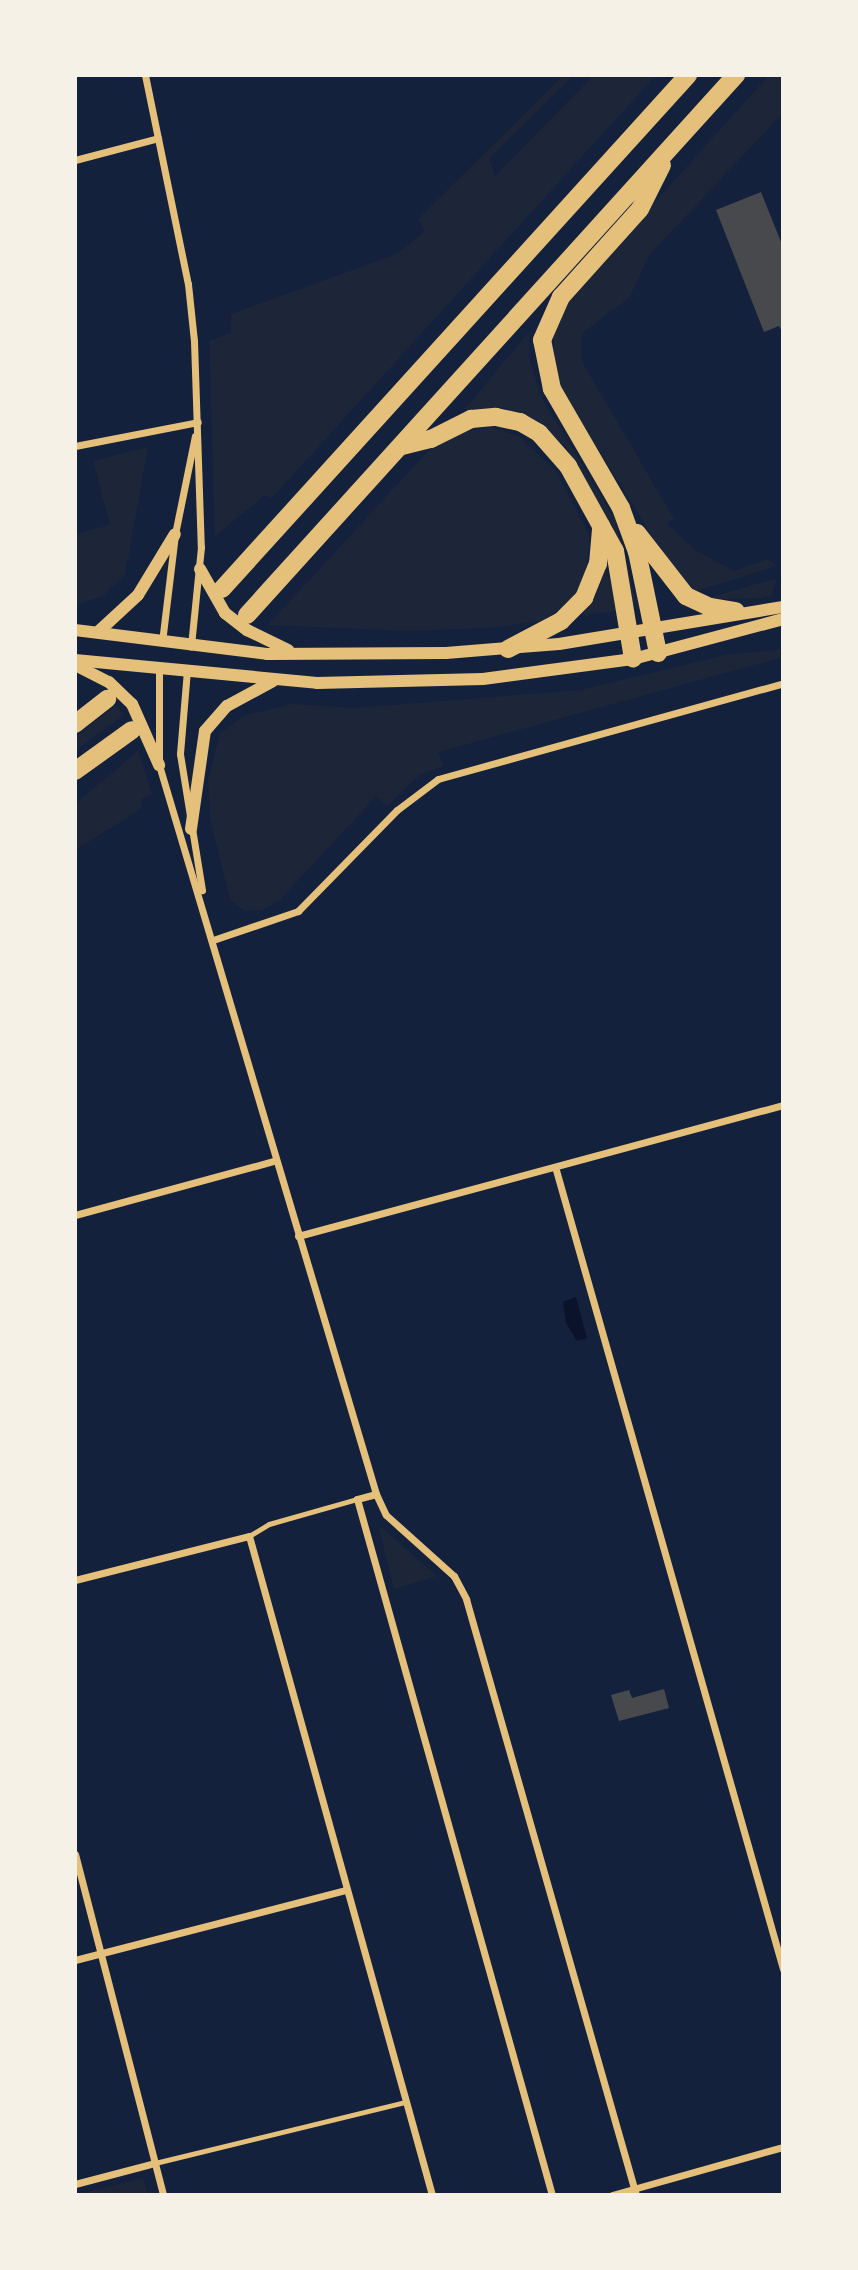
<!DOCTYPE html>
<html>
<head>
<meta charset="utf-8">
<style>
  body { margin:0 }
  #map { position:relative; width:858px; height:2270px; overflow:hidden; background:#14213d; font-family:Raleway,sans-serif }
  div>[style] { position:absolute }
  .green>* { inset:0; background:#1d2539 }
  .water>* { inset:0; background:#0b132b }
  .building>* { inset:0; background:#48494c }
  .service>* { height:5px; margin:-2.5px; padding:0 2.5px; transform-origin:2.5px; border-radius:2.5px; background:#e5c07b }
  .minor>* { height:7px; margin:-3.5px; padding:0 3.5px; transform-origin:3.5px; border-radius:3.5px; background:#e5c07b }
  .tertiary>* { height:12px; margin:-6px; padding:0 6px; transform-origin:6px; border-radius:6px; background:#e5c07b }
  .trunk>* { height:18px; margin:-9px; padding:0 9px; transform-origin:9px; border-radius:9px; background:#e5c07b }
  span { translate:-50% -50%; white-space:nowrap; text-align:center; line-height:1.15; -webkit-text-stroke:7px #f6f1e7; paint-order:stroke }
  .frame { position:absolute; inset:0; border:77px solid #f6f1e7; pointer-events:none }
</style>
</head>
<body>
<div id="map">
  <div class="green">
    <div style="clip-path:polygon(564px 75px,574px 75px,489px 158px,495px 176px,594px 75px,656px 75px,271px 499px,265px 495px,215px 536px,209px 341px,231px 333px,231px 314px,397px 254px,425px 231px,418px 219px)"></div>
    <div style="clip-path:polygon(769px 75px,783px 75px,783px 113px,649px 255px,629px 298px,581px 334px,581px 360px,674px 519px,667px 523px,695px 550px,734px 571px,768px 559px,777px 566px,696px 591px,669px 564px,565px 395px,556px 378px,553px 330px,568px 299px)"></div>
    <div style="clip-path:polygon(529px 332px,530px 361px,542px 399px,615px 519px,637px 605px,631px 601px,612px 526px,564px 445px,527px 416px,502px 407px,464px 410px)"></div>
    <div style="clip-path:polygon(492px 427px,520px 437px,555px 470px,590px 536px,586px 571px,577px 594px,543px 621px,487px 628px,410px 631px,268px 625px,428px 451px,462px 432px)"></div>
    <div style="clip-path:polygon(148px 447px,125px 575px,103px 596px,75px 605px,75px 534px,110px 525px,93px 461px)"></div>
    <div style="clip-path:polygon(605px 570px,614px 590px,616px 611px,581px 616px,597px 595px)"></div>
    <div style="clip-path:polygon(777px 578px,772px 595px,761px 598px,705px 599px)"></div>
    <div style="clip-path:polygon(783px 649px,783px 657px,438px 752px,443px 766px,421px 774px,387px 806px,376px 796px,280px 900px,263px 910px,244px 911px,230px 899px,210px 817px,208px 780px,220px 734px,243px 716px,292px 704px,354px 708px,581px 690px,725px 655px)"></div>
    <div style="clip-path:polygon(116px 705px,124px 715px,75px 751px,75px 737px)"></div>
    <div style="clip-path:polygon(138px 751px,152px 794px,141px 799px,141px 808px,135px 813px,75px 850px,75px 804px)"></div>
    <div style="clip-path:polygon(379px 1528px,382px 1528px,437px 1576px,394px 1589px)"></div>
    <div style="clip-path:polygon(143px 2178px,148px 2195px,76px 2195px)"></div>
  </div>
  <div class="water">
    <div style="clip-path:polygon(576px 1297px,587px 1338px,577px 1341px,566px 1323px,563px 1302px)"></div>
  </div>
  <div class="building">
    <div style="clip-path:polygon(761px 192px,783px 247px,783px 334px,779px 326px,764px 332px,716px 210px)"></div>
    <div style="clip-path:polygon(664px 1689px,669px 1708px,619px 1721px,611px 1695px,629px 1690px,632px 1698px)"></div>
  </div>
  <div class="service">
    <div style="left:249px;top:1536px;width:23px;rotate:-31deg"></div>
    <div style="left:269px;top:1524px;width:91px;rotate:-15.9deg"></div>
    <div style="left:155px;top:2163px;width:258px;rotate:-13.7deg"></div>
  </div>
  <div class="minor">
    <div style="left:145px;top:75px;width:213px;rotate:78.4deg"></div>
    <div style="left:188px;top:284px;width:57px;rotate:84deg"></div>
    <div style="left:194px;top:341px;width:206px;rotate:88.1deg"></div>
    <div style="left:201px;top:547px;width:100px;rotate:95.8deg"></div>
    <div style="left:75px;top:160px;width:86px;rotate:-14.8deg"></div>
    <div style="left:75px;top:446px;width:125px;rotate:-11deg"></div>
    <div style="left:162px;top:642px;width:109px;rotate:-83.1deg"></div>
    <div style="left:175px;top:534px;width:100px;rotate:-78.5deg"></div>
    <div style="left:159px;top:667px;width:98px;rotate:90deg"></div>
    <div style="left:159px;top:765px;width:761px;rotate:73.42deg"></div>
    <div style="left:376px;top:1494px;width:23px;rotate:65deg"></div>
    <div style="left:386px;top:1515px;width:91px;rotate:41.9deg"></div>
    <div style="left:454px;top:1576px;width:26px;rotate:62deg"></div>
    <div style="left:466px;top:1599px;width:620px;rotate:74.08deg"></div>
    <div style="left:187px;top:670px;width:84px;rotate:94.8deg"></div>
    <div style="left:180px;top:754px;width:138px;rotate:80.8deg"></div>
    <div style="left:213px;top:940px;width:90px;rotate:-18.8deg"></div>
    <div style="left:298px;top:911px;width:141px;rotate:-45.6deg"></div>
    <div style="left:397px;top:810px;width:51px;rotate:-37.1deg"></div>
    <div style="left:438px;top:779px;width:358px;rotate:-15.5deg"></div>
    <div style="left:556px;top:1170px;width:831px;rotate:74.14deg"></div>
    <div style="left:75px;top:1215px;width:206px;rotate:-15.2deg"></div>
    <div style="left:298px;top:1236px;width:502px;rotate:-15.12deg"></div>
    <div style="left:376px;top:1494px;width:20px;rotate:165deg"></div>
    <div style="left:357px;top:1499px;width:723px;rotate:74.35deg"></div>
    <div style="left:75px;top:1580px;width:179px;rotate:-14.2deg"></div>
    <div style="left:249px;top:1536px;width:684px;rotate:74.48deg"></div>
    <div style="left:75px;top:1854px;width:352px;rotate:75.5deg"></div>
    <div style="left:75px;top:1960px;width:280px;rotate:-14.5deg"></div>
    <div style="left:75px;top:2184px;width:83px;rotate:-14.7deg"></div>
    <div style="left:612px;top:2195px;width:178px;rotate:-15.7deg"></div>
  </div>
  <div class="tertiary">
    <div style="left:200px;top:569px;width:51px;rotate:60.4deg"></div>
    <div style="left:225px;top:613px;width:28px;rotate:38deg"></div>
    <div style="left:247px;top:630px;width:46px;rotate:26deg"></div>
    <div style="left:75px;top:630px;width:193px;rotate:7.1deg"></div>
    <div style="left:267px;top:654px;width:179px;rotate:-0.3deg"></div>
    <div style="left:446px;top:653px;width:113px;rotate:-4.6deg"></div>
    <div style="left:559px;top:644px;width:227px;rotate:-9.4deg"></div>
    <div style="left:98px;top:632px;width:54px;rotate:-42.8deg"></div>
    <div style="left:138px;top:595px;width:71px;rotate:-58.8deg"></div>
    <div style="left:75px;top:660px;width:243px;rotate:5.4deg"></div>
    <div style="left:317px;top:683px;width:166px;rotate:-1.4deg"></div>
    <div style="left:483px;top:679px;width:151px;rotate:-7.6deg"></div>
    <div style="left:633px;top:659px;width:155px;rotate:-14.9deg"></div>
    <div style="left:75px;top:665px;width:38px;rotate:27deg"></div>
    <div style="left:109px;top:682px;width:32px;rotate:44deg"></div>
    <div style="left:132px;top:704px;width:67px;rotate:66.1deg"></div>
    <div style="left:191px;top:829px;width:99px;rotate:-81.9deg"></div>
    <div style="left:205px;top:731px;width:33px;rotate:-49deg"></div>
    <div style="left:227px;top:706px;width:52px;rotate:-28.5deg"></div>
  </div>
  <div class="trunk">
    <div style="left:402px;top:446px;width:30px;rotate:-14deg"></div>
    <div style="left:431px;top:439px;width:45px;rotate:-26.6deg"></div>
    <div style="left:471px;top:419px;width:25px;rotate:-5deg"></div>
    <div style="left:496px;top:417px;width:25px;rotate:12deg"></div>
    <div style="left:520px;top:422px;width:22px;rotate:30deg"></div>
    <div style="left:539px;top:433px;width:44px;rotate:48.7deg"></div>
    <div style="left:568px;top:466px;width:97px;rotate:61.1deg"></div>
    <div style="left:615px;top:551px;width:109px;rotate:80.5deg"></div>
    <div style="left:637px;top:533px;width:80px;rotate:52.1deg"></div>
    <div style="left:686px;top:596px;width:26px;rotate:25deg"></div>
    <div style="left:710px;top:607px;width:26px;rotate:9deg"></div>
    <div style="left:222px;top:589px;width:694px;rotate:-47.8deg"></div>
    <div style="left:247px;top:615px;width:729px;rotate:-47.84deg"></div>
    <div style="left:508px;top:649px;width:60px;rotate:-27.8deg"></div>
    <div style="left:561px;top:621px;width:33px;rotate:-45deg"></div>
    <div style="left:584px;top:598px;width:37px;rotate:-68deg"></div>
    <div style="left:598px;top:564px;width:38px;rotate:-85deg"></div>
    <div style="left:658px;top:653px;width:103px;rotate:-101.7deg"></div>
    <div style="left:637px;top:552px;width:47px;rotate:-110deg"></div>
    <div style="left:621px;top:508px;width:138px;rotate:-120.1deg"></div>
    <div style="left:552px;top:389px;width:50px;rotate:-101.5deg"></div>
    <div style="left:542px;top:340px;width:47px;rotate:-66.2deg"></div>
    <div style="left:561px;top:297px;width:118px;rotate:-48.1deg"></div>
    <div style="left:640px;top:209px;width:49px;rotate:-63.4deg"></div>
    <div style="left:75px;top:724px;width:41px;rotate:-38deg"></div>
    <div style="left:75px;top:771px;width:70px;rotate:-35.7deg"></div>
  </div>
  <div class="frame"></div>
</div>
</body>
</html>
